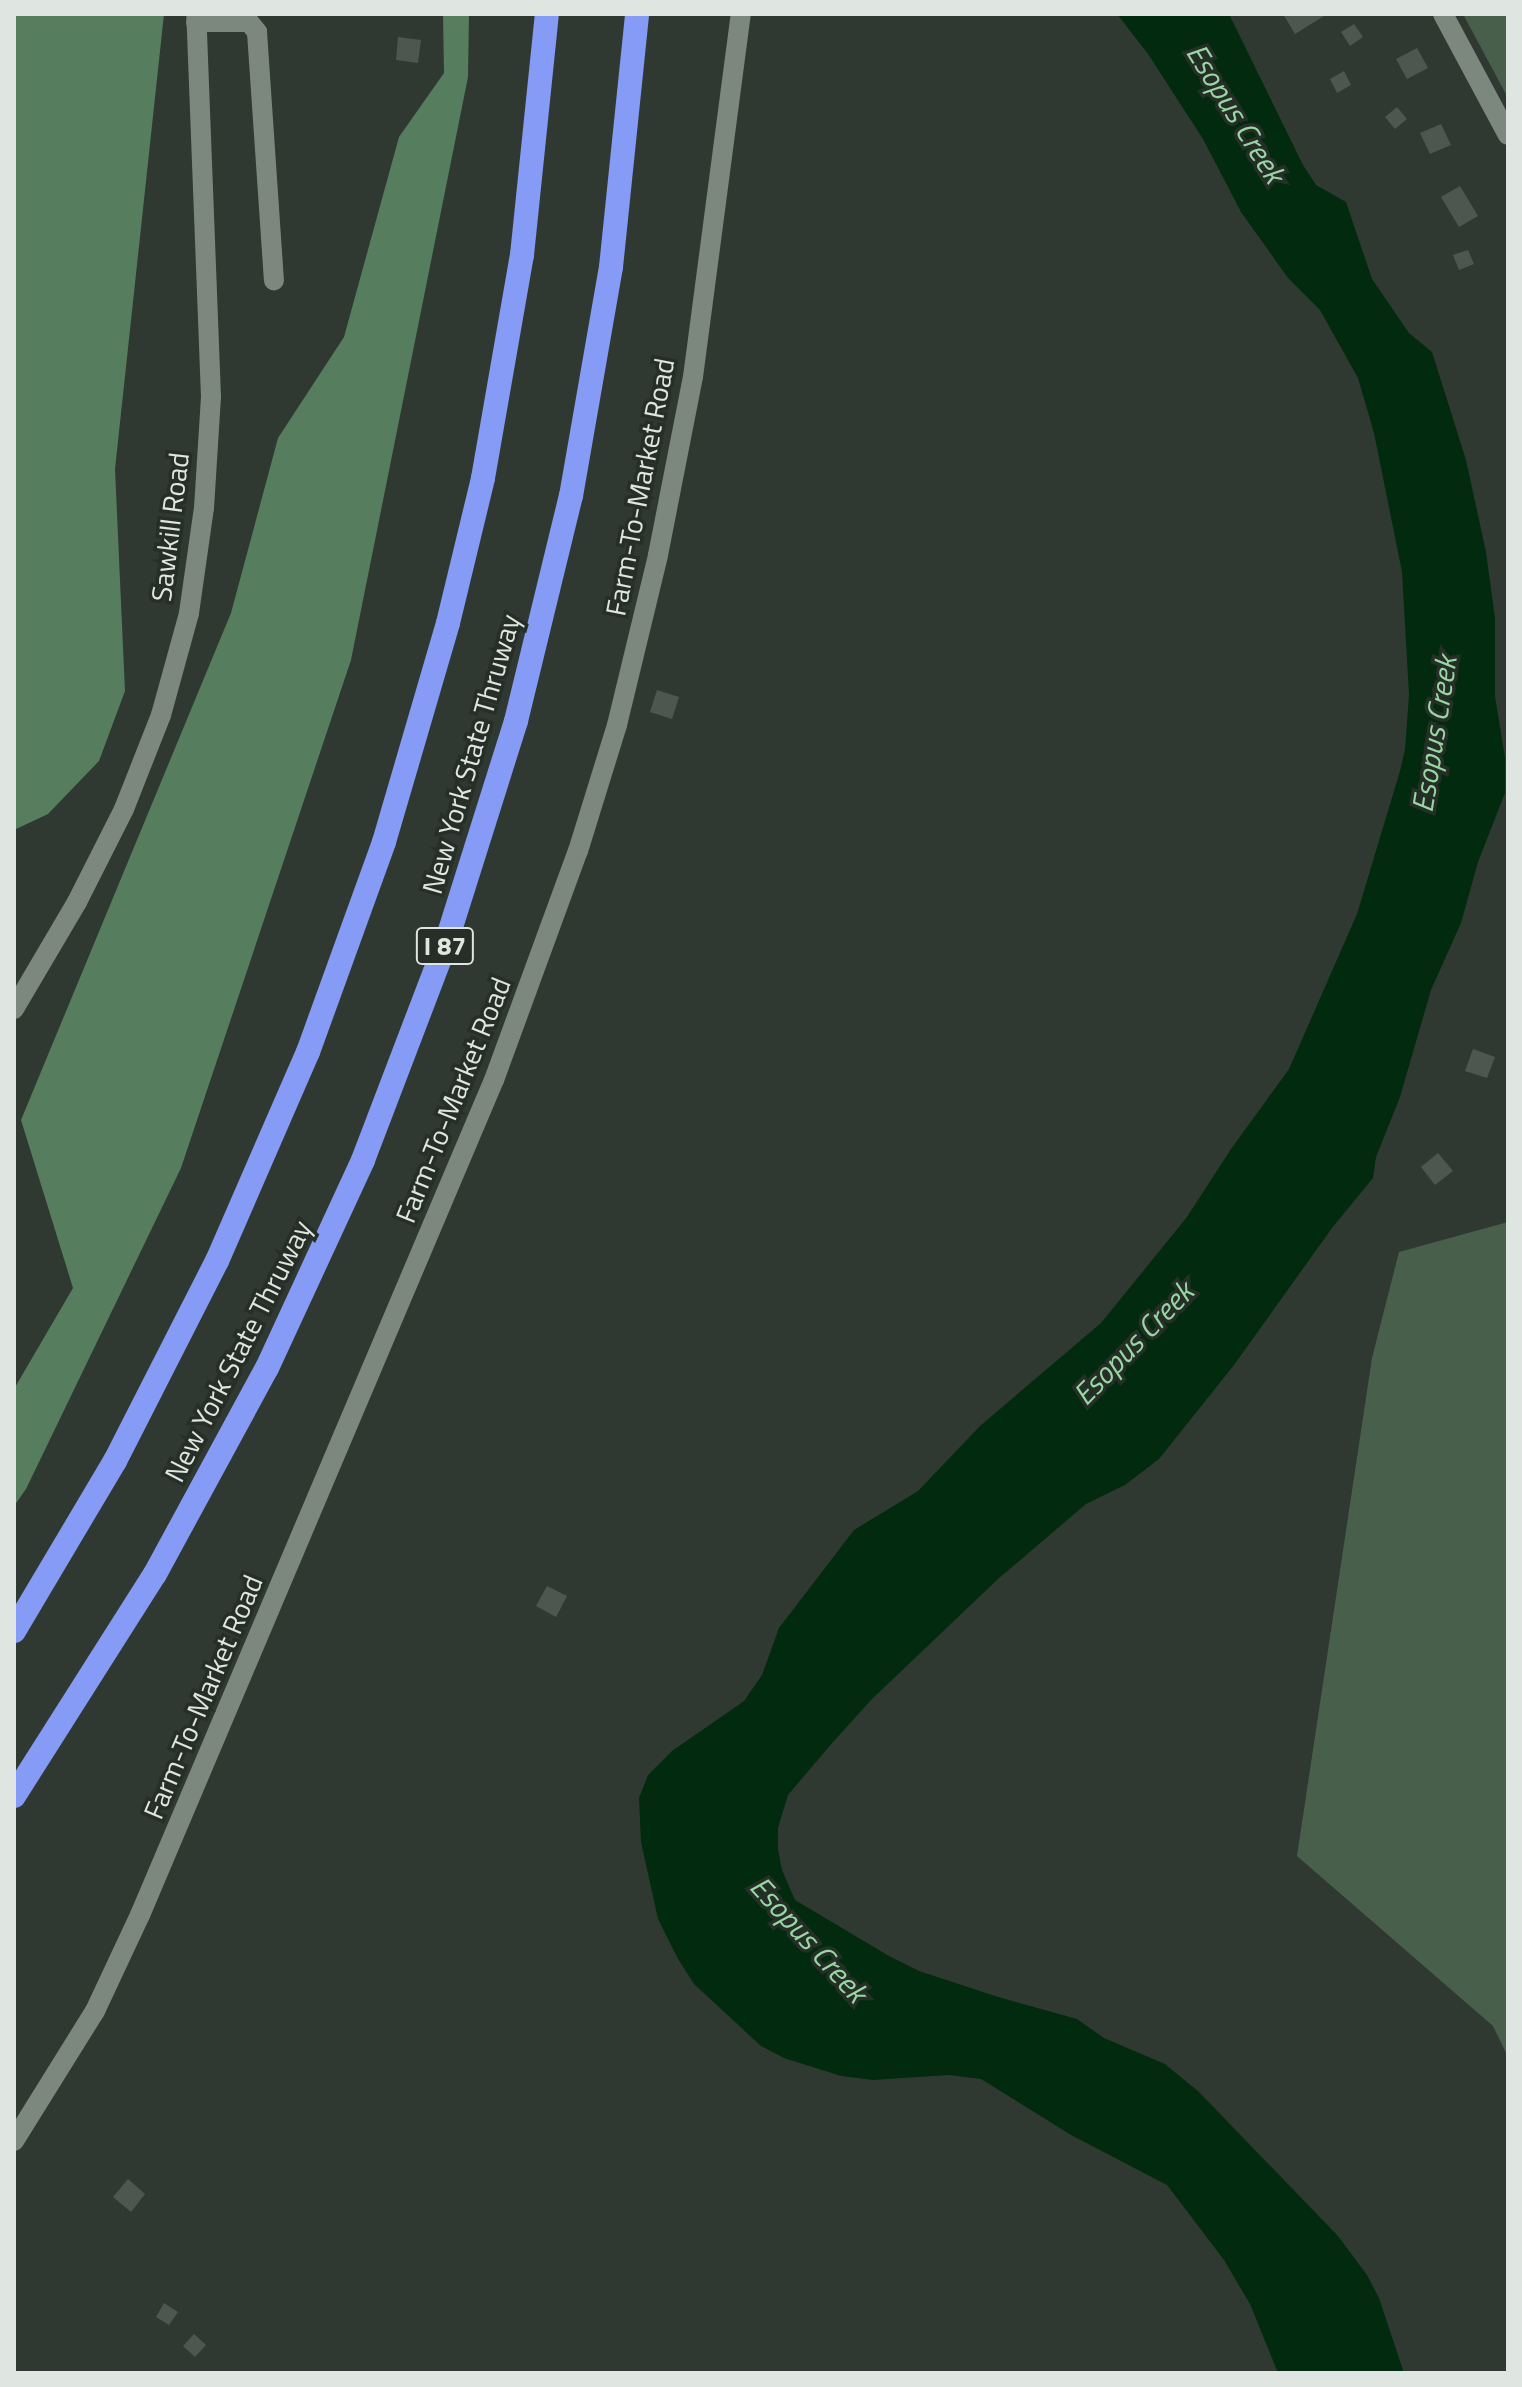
<!DOCTYPE html>
<html>
<head>
<meta charset="utf-8">
<style>
  body { margin:0 }
  #map { position:relative; width:1522px; height:2387px; overflow:hidden; background:#303931; font-family:"Titillium Web",sans-serif }
  div>[style] { position:absolute }
  .green>* { inset:0; background:#485f4b }
  .forest>* { inset:0; background:#567d5d }
  .water>* { inset:0; background:#022a0e }
  .building>* { inset:0; background:#4e574f }
  .minor>* { height:20px; margin:-10px; padding:0 10px; transform-origin:10px; border-radius:10px; background:#7c877e }
  .highway>* { height:24px; margin:-12px; padding:0 12px; transform-origin:12px; border-radius:12px; background:#869bf5 }
  span { translate:-50% -50%; white-space:nowrap; text-align:center; line-height:1.15; -webkit-text-stroke:7px #262f27; paint-order:stroke }
  .shield-label span { padding:2px 6px; background:#262f27; border:2px solid; border-radius:6px; -webkit-text-stroke-width:0 }
  .shield-label { font-size:26px; color:#dfe5e0; font-weight:700 }
  .street-label { font-size:28px; color:#dfe5e0 }
  .water-label { font-size:30px; color:#98d7a3; font-style:italic }
  .frame { position:absolute; inset:0; border:16px solid #dfe5e0; pointer-events:none }
</style>
</head>
<body>
<div id="map">
  <div class="green">
    <div style="clip-path:polygon(1463px 14px,1508px 14px,1508px 98px)"></div>
    <div style="clip-path:polygon(1508px 1222px,1508px 2057px,1493px 2026px,1297px 1856px,1372px 1358px,1399px 1252px)"></div>
  </div>
  <div class="forest">
    <div style="clip-path:polygon(14px 14px,164px 14px,115px 469px,125px 691px,99px 761px,48px 814px,14px 830px)"></div>
    <div style="clip-path:polygon(443px 14px,469px 14px,468px 77px,351px 660px,181px 1168px,26px 1489px,14px 1506px,14px 1389px,73px 1288px,21px 1120px,231px 613px,278px 438px,344px 337px,399px 137px,444px 73px)"></div>
  </div>
  <div class="water">
    <div style="clip-path:polygon(1117px 14px,1229px 14px,1303px 165px,1316px 185px,1346px 202px,1372px 279px,1409px 333px,1432px 352px,1466px 460px,1486px 552px,1495px 618px,1495px 696px,1505px 758px,1505px 793px,1478px 862px,1461px 923px,1431px 990px,1400px 1097px,1376px 1157px,1373px 1178px,1332px 1228px,1234px 1365px,1159px 1459px,1125px 1485px,1086px 1504px,998px 1579px,872px 1699px,833px 1742px,788px 1795px,778px 1828px,778px 1849px,782px 1870px,795px 1900px,889px 1956px,919px 1971px,995px 1996px,1077px 2019px,1104px 2038px,1165px 2064px,1199px 2092px,1338px 2236px,1367px 2275px,1379px 2298px,1404px 2373px,1278px 2373px,1250px 2304px,1224px 2260px,1167px 2185px,1071px 2135px,981px 2079px,949px 2075px,873px 2080px,841px 2076px,784px 2058px,761px 2046px,694px 1984px,678px 1959px,658px 1919px,641px 1842px,639px 1798px,648px 1775px,672px 1751px,744px 1701px,762px 1675px,779px 1628px,854px 1530px,918px 1491px,980px 1426px,1101px 1323px,1187px 1217px,1231px 1149px,1289px 1069px,1357px 914px,1400px 771px,1405px 749px,1409px 695px,1402px 572px,1374px 433px,1358px 378px,1320px 310px,1288px 278px,1241px 212px,1203px 139px,1148px 54px)"></div>
  </div>
  <div class="building">
    <div style="clip-path:polygon(1283px 14px,1327px 14px,1295px 34px)"></div>
    <div style="clip-path:polygon(1354px 24px,1363px 37px,1350px 46px,1341px 32px)"></div>
    <div style="clip-path:polygon(398px 37px,421px 40px,418px 63px,396px 60px)"></div>
    <div style="clip-path:polygon(1417px 48px,1428px 68px,1407px 79px,1396px 59px)"></div>
    <div style="clip-path:polygon(1344px 71px,1351px 85px,1337px 93px,1330px 79px)"></div>
    <div style="clip-path:polygon(1397px 107px,1407px 119px,1395px 129px,1385px 117px)"></div>
    <div style="clip-path:polygon(1441px 124px,1451px 145px,1430px 154px,1420px 133px)"></div>
    <div style="clip-path:polygon(1460px 186px,1478px 216px,1459px 227px,1441px 197px)"></div>
    <div style="clip-path:polygon(1468px 250px,1474px 264px,1459px 270px,1453px 255px)"></div>
    <div style="clip-path:polygon(657px 690px,679px 697px,672px 719px,650px 712px)"></div>
    <div style="clip-path:polygon(1473px 1049px,1495px 1057px,1487px 1078px,1465px 1071px)"></div>
    <div style="clip-path:polygon(1438px 1153px,1453px 1171px,1435px 1185px,1421px 1167px)"></div>
    <div style="clip-path:polygon(547px 1586px,567px 1596px,556px 1617px,536px 1606px)"></div>
    <div style="clip-path:polygon(128px 2179px,145px 2194px,131px 2212px,113px 2197px)"></div>
    <div style="clip-path:polygon(164px 2303px,178px 2312px,169px 2325px,156px 2317px)"></div>
    <div style="clip-path:polygon(194px 2334px,206px 2345px,195px 2357px,183px 2346px)"></div>
  </div>
  <div class="minor">
    <div style="left:1443px;top:14px;width:137px;rotate:61.8deg"></div>
    <div style="left:196px;top:22px;width:53px"></div>
    <div style="left:249px;top:22px;width:13px;rotate:51deg"></div>
    <div style="left:257px;top:32px;width:249px;rotate:86.1deg"></div>
    <div style="left:14px;top:1009px;width:124px;rotate:-59.5deg"></div>
    <div style="left:77px;top:902px;width:104px;rotate:-63.2deg"></div>
    <div style="left:124px;top:809px;width:101px;rotate:-68.5deg"></div>
    <div style="left:161px;top:715px;width:106px;rotate:-74.6deg"></div>
    <div style="left:189px;top:613px;width:106px;rotate:-81.9deg"></div>
    <div style="left:204px;top:508px;width:111px;rotate:-86.4deg"></div>
    <div style="left:211px;top:397px;width:383px;rotate:-92.2deg"></div>
    <div style="left:14px;top:2141px;width:153px;rotate:-58.1deg"></div>
    <div style="left:95px;top:2011px;width:106px;rotate:-64.9deg"></div>
    <div style="left:140px;top:1915px;width:907px;rotate:-67.03deg"></div>
    <div style="left:494px;top:1080px;width:244px;rotate:-69.9deg"></div>
    <div style="left:578px;top:851px;width:132px;rotate:-72.8deg"></div>
    <div style="left:617px;top:725px;width:175px;rotate:-76.4deg"></div>
    <div style="left:658px;top:555px;width:181px;rotate:-78.9deg"></div>
    <div style="left:693px;top:377px;width:366px;rotate:-82.5deg"></div>
  </div>
  <div class="highway">
    <div style="left:14px;top:1631px;width:198px;rotate:-59.3deg"></div>
    <div style="left:115px;top:1461px;width:225px;rotate:-63deg"></div>
    <div style="left:217px;top:1261px;width:228px;rotate:-66.5deg"></div>
    <div style="left:308px;top:1052px;width:223px;rotate:-70.1deg"></div>
    <div style="left:384px;top:842px;width:228px;rotate:-73.7deg"></div>
    <div style="left:448px;top:623px;width:149px;rotate:-76.4deg"></div>
    <div style="left:483px;top:478px;width:226px;rotate:-80.1deg"></div>
    <div style="left:522px;top:255px;width:242px;rotate:-84.1deg"></div>
    <div style="left:14px;top:1796px;width:263px;rotate:-57.6deg"></div>
    <div style="left:155px;top:1574px;width:234px;rotate:-61.5deg"></div>
    <div style="left:267px;top:1368px;width:229px;rotate:-65.2deg"></div>
    <div style="left:363px;top:1160px;width:232px;rotate:-69.1deg"></div>
    <div style="left:446px;top:943px;width:233px;rotate:-72.5deg"></div>
    <div style="left:516px;top:721px;width:232px;rotate:-76.3deg"></div>
    <div style="left:571px;top:496px;width:232px;rotate:-80.1deg"></div>
    <div style="left:611px;top:267px;width:254px;rotate:-84.1deg"></div>
  </div>
  <div class="shield-label">
    <span style="left:445px;top:946px">I 87</span>
  </div>
  <div class="street-label">
    <span style="left:640px;top:487px;rotate:-79deg">Farm-To-Market Road</span>
    <span style="left:170px;top:527px;rotate:-83deg">Sawkill Road</span>
    <span style="left:471px;top:754px;rotate:-74deg">New York State Thruway</span>
    <span style="left:453px;top:1100px;rotate:-68deg">Farm-To-Market Road</span>
    <span style="left:238px;top:1351px;rotate:-63deg">New York State Thruway</span>
    <span style="left:203px;top:1697px;rotate:-67deg">Farm-To-Market Road</span>
  </div>
  <div class="water-label">
    <span style="left:1236px;top:113px;rotate:58deg">Esopus Creek</span>
    <span style="left:1434px;top:734px;rotate:-81deg">Esopus Creek</span>
    <span style="left:1133px;top:1343px;rotate:-46deg">Esopus Creek</span>
    <span style="left:809px;top:1939px;rotate:48deg">Esopus Creek</span>
  </div>
  <div class="frame"></div>
</div>
</body>
</html>
